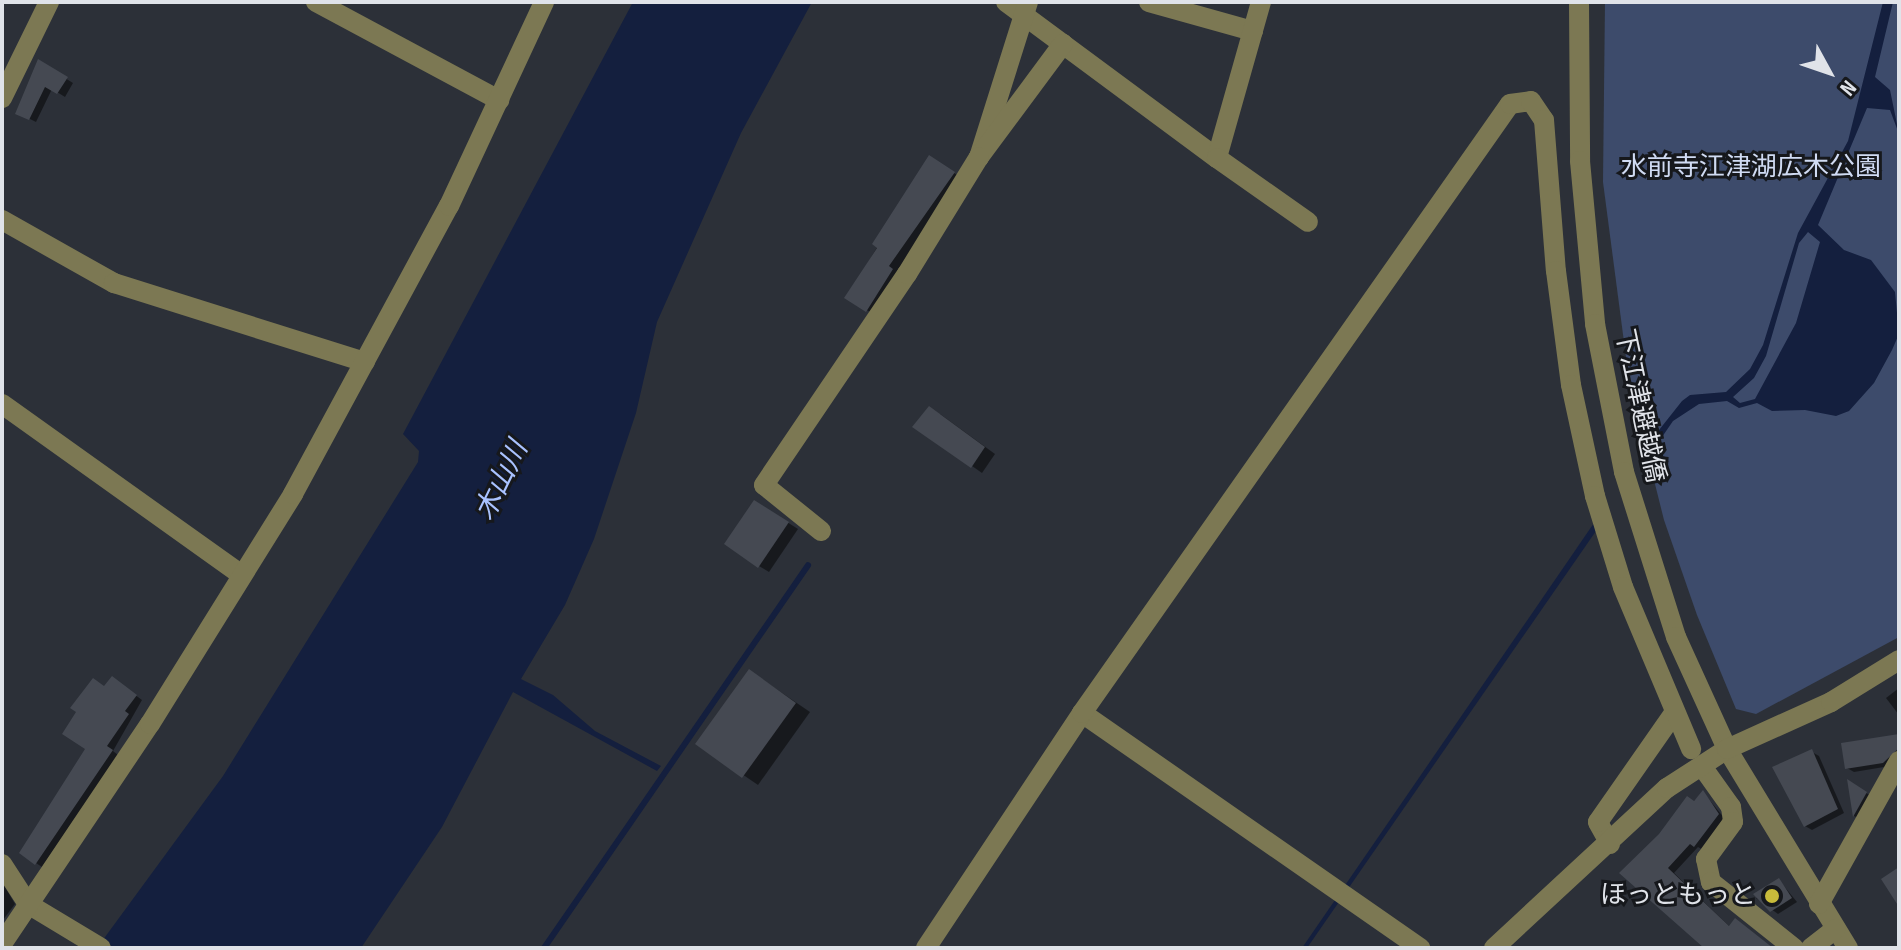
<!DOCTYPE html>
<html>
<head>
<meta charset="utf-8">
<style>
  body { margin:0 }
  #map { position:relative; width:1901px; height:950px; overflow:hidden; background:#2c3038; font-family:"Sofia Sans Condensed","Noto Sans JP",sans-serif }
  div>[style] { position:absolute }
  .green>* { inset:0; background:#3d4b6b }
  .water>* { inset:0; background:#141f3e }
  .shadow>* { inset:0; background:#0007 }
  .stream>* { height:6px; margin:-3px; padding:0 3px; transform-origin:3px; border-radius:3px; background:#141f3e }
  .building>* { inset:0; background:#454952 }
  .minor>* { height:20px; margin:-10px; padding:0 10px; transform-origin:10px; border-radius:10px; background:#7c7853 }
  .dots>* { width:22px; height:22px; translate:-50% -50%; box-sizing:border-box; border:4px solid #16181c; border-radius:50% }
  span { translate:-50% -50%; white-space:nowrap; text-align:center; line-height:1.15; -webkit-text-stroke:6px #16181c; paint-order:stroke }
  .park-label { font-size:26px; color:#d0dbf3 }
  .street-label { font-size:26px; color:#e0e3e9 }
  .poi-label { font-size:26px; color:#e0e3e9 }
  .right { translate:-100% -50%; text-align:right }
  .water-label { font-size:28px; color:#a9c2ff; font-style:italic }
  .frame { position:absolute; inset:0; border:4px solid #e0e3e9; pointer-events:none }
  .north { position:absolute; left:1789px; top:32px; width:80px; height:80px; -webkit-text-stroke:6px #16181c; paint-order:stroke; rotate:130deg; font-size:22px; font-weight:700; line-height:32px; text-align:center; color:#e0e3e9 }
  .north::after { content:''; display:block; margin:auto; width:28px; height:36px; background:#e0e3e9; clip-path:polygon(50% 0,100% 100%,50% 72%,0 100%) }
</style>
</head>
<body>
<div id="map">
  <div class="green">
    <div style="clip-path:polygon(1605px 2px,1899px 2px,1899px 637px,1756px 714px,1736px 709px,1697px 615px,1664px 520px,1629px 380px,1603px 182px)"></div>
  </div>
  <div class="water">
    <div style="clip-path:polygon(633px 2px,812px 2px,741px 133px,657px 322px,636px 413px,594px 539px,565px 605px,521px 679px,553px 695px,595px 731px,661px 766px,657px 771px,513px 692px,442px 827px,361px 948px,97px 948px,223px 776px,418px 462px,419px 451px,403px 434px)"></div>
    <div style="clip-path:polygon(evenodd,1883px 2px,1893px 2px,1875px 77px,1890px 90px,1899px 134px,1890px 110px,1867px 108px,1818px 225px,1844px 250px,1871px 260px,1895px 292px,1899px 334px,1892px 350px,1874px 383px,1849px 411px,1836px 416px,1805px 410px,1772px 411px,1757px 403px,1739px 408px,1727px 401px,1699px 404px,1673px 421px,1651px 453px,1648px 444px,1682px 401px,1690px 395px,1726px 392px,1750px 369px,1763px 345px,1798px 233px,1848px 141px,1883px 2px,1808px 232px,1820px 242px,1796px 323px,1755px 399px,1740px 403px,1733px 397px,1754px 378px,1766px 356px,1799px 243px,1808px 232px)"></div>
    <div style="clip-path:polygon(1594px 523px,1596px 531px,1307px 948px,1302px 948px)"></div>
  </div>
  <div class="shadow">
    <div style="clip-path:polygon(39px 62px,73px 83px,65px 97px,52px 89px,36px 122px,18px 113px)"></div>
    <div style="clip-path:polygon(930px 158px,962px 178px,875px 315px,847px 298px)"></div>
    <div style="clip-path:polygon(940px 414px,995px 454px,982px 473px,915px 426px)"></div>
    <div style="clip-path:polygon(765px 508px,798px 529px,769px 572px,759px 566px)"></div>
    <div style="clip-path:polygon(750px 671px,810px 712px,758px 785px,698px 744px)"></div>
    <div style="clip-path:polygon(119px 683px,142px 700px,113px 751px,118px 755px,42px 867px,21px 853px,87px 748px,105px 688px)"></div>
    <div style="clip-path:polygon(1899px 688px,1899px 715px,1886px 698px)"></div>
    <div style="clip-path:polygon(1899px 736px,1899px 753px,1890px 766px,1854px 772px,1847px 768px)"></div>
    <div style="clip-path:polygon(1812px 752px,1819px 756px,1844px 813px,1812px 830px,1805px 826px)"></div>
    <div style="clip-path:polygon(1849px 783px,1873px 797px,1860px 819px,1854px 816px)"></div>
    <div style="clip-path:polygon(1703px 792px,1725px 819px,1703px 850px,1698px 847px,1674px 873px,1730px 927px,1772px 948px,1707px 948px,1622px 873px)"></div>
    <div style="clip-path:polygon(1779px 880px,1797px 902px,1778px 914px,1756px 898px)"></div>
    <div style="clip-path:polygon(2px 882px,15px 904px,3px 920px,2px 919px)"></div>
  </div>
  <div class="stream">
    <div style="left:544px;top:948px;width:465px;rotate:-55.4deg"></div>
  </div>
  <div class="building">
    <div style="clip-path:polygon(38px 59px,68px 77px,57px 94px,45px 87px,29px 120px,15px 114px)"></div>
    <div style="clip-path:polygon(929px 155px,955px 172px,889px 266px,893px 269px,866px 312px,844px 298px,877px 248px,872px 244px)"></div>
    <div style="clip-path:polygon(929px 406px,985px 447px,971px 468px,912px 427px)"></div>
    <div style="clip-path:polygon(754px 500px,789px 522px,758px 568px,724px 544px)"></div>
    <div style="clip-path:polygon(749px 669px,796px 703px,742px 778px,695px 744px)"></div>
    <div style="clip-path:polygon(112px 676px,137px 695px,125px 711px,129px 714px,107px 746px,113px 750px,35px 865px,19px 853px,85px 749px,62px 734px,76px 712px,70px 708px,93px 678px,104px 686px)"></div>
    <div style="clip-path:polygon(1899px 734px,1899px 748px,1883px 763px,1845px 769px,1841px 743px)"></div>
    <div style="clip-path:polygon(1812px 749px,1838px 809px,1804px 827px,1772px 767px)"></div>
    <div style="clip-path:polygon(1847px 779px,1867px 792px,1853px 817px)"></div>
    <div style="clip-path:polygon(1703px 790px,1719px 814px,1694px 847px,1690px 844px,1668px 868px,1729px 926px,1735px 918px,1773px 948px,1704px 948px,1619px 873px,1659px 834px,1687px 796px,1694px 801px)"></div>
    <div style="clip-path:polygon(1899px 867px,1899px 907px,1881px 879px)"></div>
    <div style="clip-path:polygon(1779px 878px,1792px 898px,1770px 912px,1753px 894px)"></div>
  </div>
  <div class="minor">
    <div style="left:316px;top:2px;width:208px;rotate:28.2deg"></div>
    <div style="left:1006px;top:2px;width:262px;rotate:36.5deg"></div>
    <div style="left:1028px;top:2px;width:163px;rotate:107.5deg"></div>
    <div style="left:979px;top:157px;width:141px;rotate:-53.4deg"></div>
    <div style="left:1149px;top:2px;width:108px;rotate:15.6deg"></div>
    <div style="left:1261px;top:2px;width:162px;rotate:105.8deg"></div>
    <div style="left:1217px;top:158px;width:111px;rotate:35.1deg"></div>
    <div style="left:1579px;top:2px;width:159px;rotate:89.6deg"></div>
    <div style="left:1580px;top:161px;width:164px;rotate:84.7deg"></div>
    <div style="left:1595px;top:324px;width:151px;rotate:78.9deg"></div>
    <div style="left:1624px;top:472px;width:173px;rotate:72.5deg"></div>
    <div style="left:1676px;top:637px;width:123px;rotate:65.5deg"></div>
    <div style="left:1727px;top:749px;width:233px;rotate:58.7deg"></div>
    <div style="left:2px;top:98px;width:107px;rotate:-63.9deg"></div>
    <div style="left:2px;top:220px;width:129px;rotate:29.4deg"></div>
    <div style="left:114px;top:283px;width:263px;rotate:17.5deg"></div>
    <div style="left:2px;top:404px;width:291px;rotate:35.5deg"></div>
    <div style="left:821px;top:531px;width:73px;rotate:-141.1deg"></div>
    <div style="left:764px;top:485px;width:255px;rotate:-55.9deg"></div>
    <div style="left:907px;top:274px;width:137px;rotate:-58.4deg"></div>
    <div style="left:1082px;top:713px;width:412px;rotate:34.8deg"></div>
    <div style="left:1706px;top:772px;width:43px;rotate:54.5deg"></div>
    <div style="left:1731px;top:807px;width:15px;rotate:82deg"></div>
    <div style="left:1733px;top:822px;width:46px;rotate:126.1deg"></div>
    <div style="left:1706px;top:859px;width:24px;rotate:78deg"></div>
    <div style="left:1711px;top:882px;width:106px;rotate:38.5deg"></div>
    <div style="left:1610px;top:844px;width:25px;rotate:-119deg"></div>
    <div style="left:1598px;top:822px;width:133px;rotate:-55.1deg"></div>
    <div style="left:2px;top:864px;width:48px;rotate:57deg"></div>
    <div style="left:28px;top:904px;width:85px;rotate:31.1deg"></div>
    <div style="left:1819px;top:904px;width:164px;rotate:-60.8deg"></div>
    <div style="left:2px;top:944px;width:265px;rotate:-56.1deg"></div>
    <div style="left:150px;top:724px;width:271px;rotate:-58.1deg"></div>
    <div style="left:293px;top:494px;width:328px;rotate:-61.6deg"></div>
    <div style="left:449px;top:206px;width:225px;rotate:-65deg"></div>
    <div style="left:926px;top:948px;width:282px;rotate:-56.4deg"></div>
    <div style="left:1082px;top:713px;width:744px;rotate:-54.9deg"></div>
    <div style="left:1510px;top:104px;width:21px;rotate:-8deg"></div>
    <div style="left:1531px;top:101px;width:23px;rotate:56deg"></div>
    <div style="left:1544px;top:120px;width:151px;rotate:85.5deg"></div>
    <div style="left:1556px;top:271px;width:115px;rotate:82.5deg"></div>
    <div style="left:1571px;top:385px;width:114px;rotate:77.8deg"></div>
    <div style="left:1595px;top:496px;width:95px;rotate:72.9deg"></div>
    <div style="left:1623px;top:587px;width:176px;rotate:67.2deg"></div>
    <div style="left:1494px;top:948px;width:236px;rotate:-42.8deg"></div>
    <div style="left:1667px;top:788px;width:72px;rotate:-33deg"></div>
    <div style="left:1727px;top:749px;width:114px;rotate:-24.3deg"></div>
    <div style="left:1831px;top:702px;width:80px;rotate:-31.7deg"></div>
    <div style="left:1811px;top:948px;width:31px;rotate:-38deg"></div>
  </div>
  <div class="dots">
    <div style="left:1772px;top:896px;background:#c8bb3b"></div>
  </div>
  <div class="park-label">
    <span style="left:1751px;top:168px">水前寺江津湖広木公園</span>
  </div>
  <div class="street-label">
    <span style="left:1639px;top:406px;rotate:78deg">下江津避越僑</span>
  </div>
  <div class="poi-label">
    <span class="right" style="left:1756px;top:896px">ほっともっと</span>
  </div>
  <div class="water-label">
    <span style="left:502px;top:481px;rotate:-64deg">木山川</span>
  </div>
  <div class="frame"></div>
  <div class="north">N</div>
</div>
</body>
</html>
